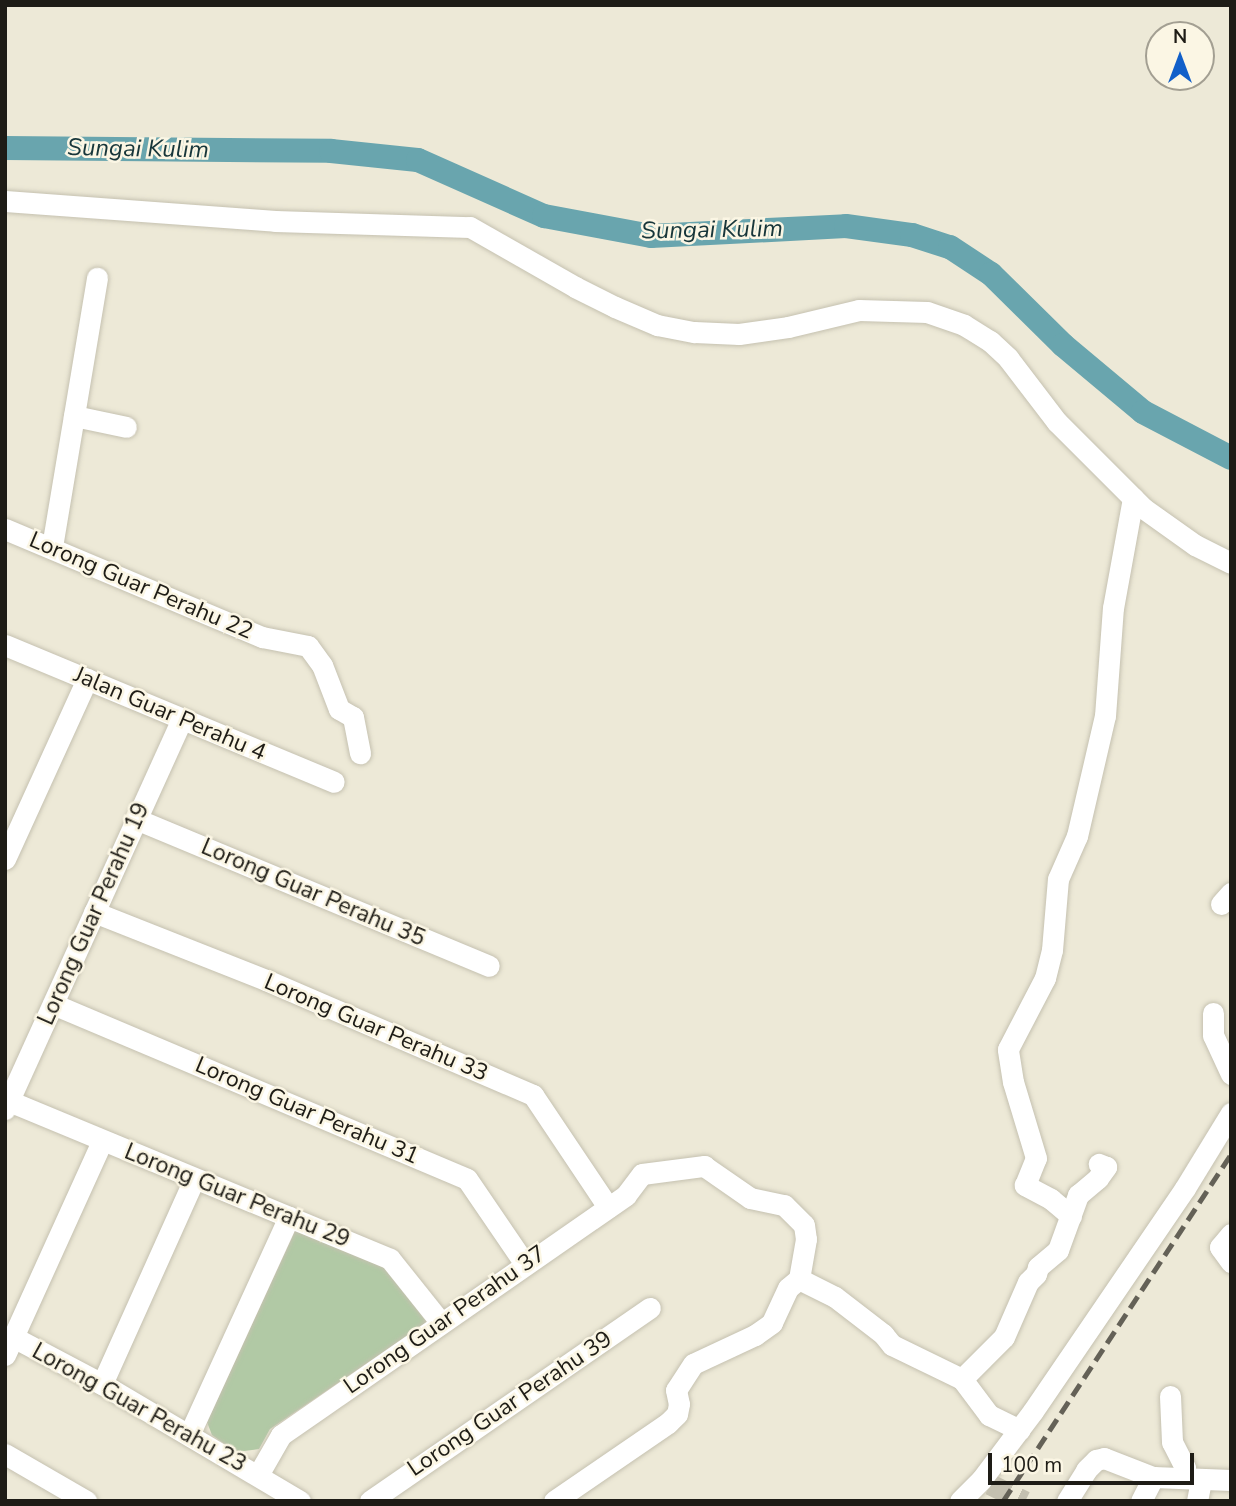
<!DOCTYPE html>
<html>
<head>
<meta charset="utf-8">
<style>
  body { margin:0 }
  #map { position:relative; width:1236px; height:1506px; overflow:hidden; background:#ede9d7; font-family:"Nunito Sans",sans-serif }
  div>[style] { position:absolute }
  .green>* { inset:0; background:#b1c9a5 }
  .river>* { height:24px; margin:-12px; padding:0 12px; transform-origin:12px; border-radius:12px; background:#69a5ae }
  .minor-tunnel>* { height:21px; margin-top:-10.5px; transform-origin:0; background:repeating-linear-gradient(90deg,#c4c0b0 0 21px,transparent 0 31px) }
  .roads { filter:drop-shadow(0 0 2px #c5c1b0) drop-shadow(0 0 2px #c5c1b0) }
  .minor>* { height:21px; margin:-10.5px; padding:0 10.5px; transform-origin:10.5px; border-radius:10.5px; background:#fff }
  .rail>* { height:4.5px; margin-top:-2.25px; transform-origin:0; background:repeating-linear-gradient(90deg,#646157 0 14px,transparent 0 21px) }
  span { translate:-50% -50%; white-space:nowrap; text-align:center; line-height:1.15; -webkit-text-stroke:5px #fbf6e4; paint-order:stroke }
  .street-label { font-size:23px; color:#1e1c16 }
  .water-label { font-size:24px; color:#17363a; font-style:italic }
  .frame { position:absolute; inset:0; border:7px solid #1e1c16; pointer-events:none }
  .north { position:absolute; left:1145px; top:21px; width:70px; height:70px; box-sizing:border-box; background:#fbf6e4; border:2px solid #a39f92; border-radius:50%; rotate:0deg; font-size:19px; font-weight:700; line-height:28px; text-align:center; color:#1e1c16 }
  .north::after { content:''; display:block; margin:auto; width:24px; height:32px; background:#115fc9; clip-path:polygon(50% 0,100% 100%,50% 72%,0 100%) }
  .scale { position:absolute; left:988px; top:1453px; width:206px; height:32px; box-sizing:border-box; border:4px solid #1e1c16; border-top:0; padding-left:9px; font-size:21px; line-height:24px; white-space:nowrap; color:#1e1c16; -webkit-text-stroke:5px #fbf6e4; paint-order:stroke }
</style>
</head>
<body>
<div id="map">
  <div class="green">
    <div style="clip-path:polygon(296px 1229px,387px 1264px,429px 1321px,270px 1429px,259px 1449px,236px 1452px,212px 1435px,207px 1422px)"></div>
  </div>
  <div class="river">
    <div style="left:5px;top:148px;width:326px;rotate:0.5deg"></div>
    <div style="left:331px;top:151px;width:87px;rotate:5.9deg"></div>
    <div style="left:418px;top:160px;width:138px;rotate:24deg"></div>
    <div style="left:544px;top:216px;width:109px;rotate:10.6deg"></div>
    <div style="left:651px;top:236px;width:195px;rotate:-2.9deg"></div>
    <div style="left:846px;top:226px;width:67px;rotate:7.8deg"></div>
    <div style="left:912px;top:235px;width:40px;rotate:18deg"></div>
    <div style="left:950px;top:247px;width:49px;rotate:33.4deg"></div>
    <div style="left:991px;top:274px;width:101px;rotate:44.6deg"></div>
    <div style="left:1063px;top:345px;width:104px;rotate:39.9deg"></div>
    <div style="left:1143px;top:412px;width:99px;rotate:27.6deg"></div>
  </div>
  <div class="minor-tunnel">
    <div style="left:990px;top:1484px;width:39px;rotate:26deg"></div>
  </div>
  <div class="roads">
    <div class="minor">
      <div style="left:5px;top:201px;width:271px;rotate:4.2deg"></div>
      <div style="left:275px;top:221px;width:195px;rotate:1.8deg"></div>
      <div style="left:470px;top:227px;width:121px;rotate:29.7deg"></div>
      <div style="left:575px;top:287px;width:45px;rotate:26.6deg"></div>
      <div style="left:615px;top:307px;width:46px;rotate:23.2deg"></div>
      <div style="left:657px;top:325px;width:38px;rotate:11deg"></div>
      <div style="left:694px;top:332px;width:45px;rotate:2.5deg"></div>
      <div style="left:739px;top:334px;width:49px;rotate:-8.1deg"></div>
      <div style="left:788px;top:327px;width:73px;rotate:-13.5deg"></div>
      <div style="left:859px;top:310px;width:68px;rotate:1.7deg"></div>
      <div style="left:927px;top:312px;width:39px;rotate:19deg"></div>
      <div style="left:964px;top:325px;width:31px;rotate:32deg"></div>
      <div style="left:990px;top:341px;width:25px;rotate:43deg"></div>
      <div style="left:1008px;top:358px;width:81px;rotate:52.6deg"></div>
      <div style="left:1057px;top:422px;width:122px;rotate:45deg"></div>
      <div style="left:1143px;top:508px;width:64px;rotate:35.4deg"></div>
      <div style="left:1195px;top:545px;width:40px;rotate:26.6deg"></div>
      <div style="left:74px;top:416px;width:53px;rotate:11.9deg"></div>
      <div style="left:5px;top:529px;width:279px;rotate:22.8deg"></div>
      <div style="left:262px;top:637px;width:47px;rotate:11.1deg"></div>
      <div style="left:308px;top:646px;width:24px;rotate:54deg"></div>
      <div style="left:322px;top:665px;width:47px;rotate:68.9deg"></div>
      <div style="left:339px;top:709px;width:16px;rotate:30deg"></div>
      <div style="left:353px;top:717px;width:37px;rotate:79deg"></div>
      <div style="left:52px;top:547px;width:273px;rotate:-80.5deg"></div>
      <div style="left:5px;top:645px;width:356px;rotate:22.6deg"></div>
      <div style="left:136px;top:819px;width:382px;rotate:22.6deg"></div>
      <div style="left:5px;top:859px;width:198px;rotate:-65.5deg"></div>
      <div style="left:1221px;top:904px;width:15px;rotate:-48deg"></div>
      <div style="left:94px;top:912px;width:185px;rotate:21.6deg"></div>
      <div style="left:266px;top:980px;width:291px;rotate:23.3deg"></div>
      <div style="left:533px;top:1095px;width:135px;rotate:56.2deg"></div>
      <div style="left:53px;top:1004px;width:449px;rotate:22.9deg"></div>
      <div style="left:467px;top:1179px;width:103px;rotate:55.7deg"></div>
      <div style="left:1213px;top:1013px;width:22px;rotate:90deg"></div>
      <div style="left:1213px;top:1035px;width:43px;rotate:65.2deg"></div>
      <div style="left:9px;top:1101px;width:412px;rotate:22.5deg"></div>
      <div style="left:390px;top:1259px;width:82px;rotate:51.4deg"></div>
      <div style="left:5px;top:1109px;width:428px;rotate:-65.6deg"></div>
      <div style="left:1071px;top:1216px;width:26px;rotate:-140deg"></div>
      <div style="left:1051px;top:1199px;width:30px;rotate:-152deg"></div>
      <div style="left:1025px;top:1185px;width:29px;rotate:-68deg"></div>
      <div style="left:1036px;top:1158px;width:79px;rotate:-106.8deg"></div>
      <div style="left:1013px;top:1082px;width:33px;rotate:-99deg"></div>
      <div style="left:1008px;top:1049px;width:80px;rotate:-62.5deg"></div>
      <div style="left:1045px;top:978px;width:29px;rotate:-76deg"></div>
      <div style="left:1052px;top:950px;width:71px;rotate:-85.2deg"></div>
      <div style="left:1058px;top:879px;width:47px;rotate:-66.2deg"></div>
      <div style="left:1077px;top:836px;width:123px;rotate:-76.9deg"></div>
      <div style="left:1105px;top:716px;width:108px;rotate:-85.8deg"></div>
      <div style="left:1113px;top:608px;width:112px;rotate:-79.7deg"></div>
      <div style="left:1231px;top:1234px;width:17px;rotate:130deg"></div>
      <div style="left:1220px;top:1247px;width:19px;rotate:54deg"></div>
      <div style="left:799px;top:1279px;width:40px;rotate:26.6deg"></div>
      <div style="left:835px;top:1297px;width:61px;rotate:37.6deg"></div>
      <div style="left:883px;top:1334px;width:14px;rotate:51deg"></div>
      <div style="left:892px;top:1345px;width:78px;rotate:25.9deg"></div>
      <div style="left:962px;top:1379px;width:45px;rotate:53.1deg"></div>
      <div style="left:989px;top:1415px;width:34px;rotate:26deg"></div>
      <div style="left:15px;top:1338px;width:98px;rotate:27.9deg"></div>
      <div style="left:102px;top:1384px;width:230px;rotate:30.6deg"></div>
      <div style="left:5px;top:1355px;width:235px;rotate:-65.6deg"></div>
      <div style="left:962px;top:1379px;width:59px;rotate:-45deg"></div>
      <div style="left:1004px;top:1337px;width:60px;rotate:-66.4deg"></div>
      <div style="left:1028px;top:1282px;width:11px;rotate:-45deg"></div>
      <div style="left:1036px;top:1274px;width:7px;rotate:-74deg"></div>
      <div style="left:1038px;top:1267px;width:26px;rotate:-40deg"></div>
      <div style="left:1058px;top:1250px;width:59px;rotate:-70deg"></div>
      <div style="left:1078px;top:1195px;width:26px;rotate:-40deg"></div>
      <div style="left:1098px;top:1178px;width:14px;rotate:-54deg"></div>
      <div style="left:1106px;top:1167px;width:8px;rotate:-157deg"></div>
      <div style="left:102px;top:1384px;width:225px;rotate:-65.8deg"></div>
      <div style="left:1170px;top:1396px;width:46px;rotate:87.5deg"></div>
      <div style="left:1172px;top:1442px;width:29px;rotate:63deg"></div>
      <div style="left:1185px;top:1468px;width:9px;rotate:108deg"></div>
      <div style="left:189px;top:1435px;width:240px;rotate:-65.4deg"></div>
      <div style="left:5px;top:1454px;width:94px;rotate:30.1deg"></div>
      <div style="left:258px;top:1475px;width:46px;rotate:-60.1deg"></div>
      <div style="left:281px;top:1435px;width:420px;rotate:-34.8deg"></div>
      <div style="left:626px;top:1195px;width:26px;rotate:-53deg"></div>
      <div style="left:642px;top:1174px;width:63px;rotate:-7.4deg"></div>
      <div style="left:704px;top:1166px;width:56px;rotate:34.8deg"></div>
      <div style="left:750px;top:1198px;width:35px;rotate:12deg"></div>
      <div style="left:784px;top:1205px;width:28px;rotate:45deg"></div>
      <div style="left:804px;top:1225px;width:14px;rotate:82deg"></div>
      <div style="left:806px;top:1239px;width:41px;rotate:99.9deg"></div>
      <div style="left:799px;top:1279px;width:14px;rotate:141deg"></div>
      <div style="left:788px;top:1288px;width:38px;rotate:115deg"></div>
      <div style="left:772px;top:1323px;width:21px;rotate:145deg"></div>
      <div style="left:755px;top:1335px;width:68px;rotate:154.9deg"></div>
      <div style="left:693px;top:1364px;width:31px;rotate:123deg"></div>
      <div style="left:676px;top:1390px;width:14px;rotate:78deg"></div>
      <div style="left:679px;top:1404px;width:10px;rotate:101deg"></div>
      <div style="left:677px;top:1414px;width:13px;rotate:135deg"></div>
      <div style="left:668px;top:1423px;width:138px;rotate:145.6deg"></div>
      <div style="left:370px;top:1501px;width:340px;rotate:-34.6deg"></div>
      <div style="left:960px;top:1501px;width:30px;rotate:-45deg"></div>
      <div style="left:981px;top:1480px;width:86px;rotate:-53deg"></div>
      <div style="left:1033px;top:1411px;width:270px;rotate:-55.7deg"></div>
      <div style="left:1185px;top:1188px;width:88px;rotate:-58.5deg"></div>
      <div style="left:1067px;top:1501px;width:36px;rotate:-58deg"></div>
      <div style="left:1086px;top:1470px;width:14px;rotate:-45deg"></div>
      <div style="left:1096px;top:1460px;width:8px;rotate:-14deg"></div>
      <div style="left:1104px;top:1458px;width:53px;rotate:21.2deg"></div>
      <div style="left:1153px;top:1477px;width:78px;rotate:2.2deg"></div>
      <div style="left:1141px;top:1501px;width:27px;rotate:-63deg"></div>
      <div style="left:1197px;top:1501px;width:21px;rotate:-79deg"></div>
    </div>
  </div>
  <div class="rail">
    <div style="left:1003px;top:1501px;width:415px;rotate:-56.7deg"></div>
  </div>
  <div class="street-label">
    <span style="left:141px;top:586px;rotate:23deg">Lorong Guar Perahu 22</span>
    <span style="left:170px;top:714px;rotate:23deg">Jalan Guar Perahu 4</span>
    <span style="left:313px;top:893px;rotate:23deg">Lorong Guar Perahu 35</span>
    <span style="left:94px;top:914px;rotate:-66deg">Lorong Guar Perahu 19</span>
    <span style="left:376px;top:1028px;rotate:23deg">Lorong Guar Perahu 33</span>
    <span style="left:307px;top:1111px;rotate:23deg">Lorong Guar Perahu 31</span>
    <span style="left:237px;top:1196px;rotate:22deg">Lorong Guar Perahu 29</span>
    <span style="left:445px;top:1320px;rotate:-35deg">Lorong Guar Perahu 37</span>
    <span style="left:510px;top:1404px;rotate:-34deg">Lorong Guar Perahu 39</span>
    <span style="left:139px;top:1408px;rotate:29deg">Lorong Guar Perahu 23</span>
  </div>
  <div class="water-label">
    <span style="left:138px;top:149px;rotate:1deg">Sungai Kulim</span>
    <span style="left:712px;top:230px;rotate:-1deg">Sungai Kulim</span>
  </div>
  <div class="frame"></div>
  <div class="north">N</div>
  <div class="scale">100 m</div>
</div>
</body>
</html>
